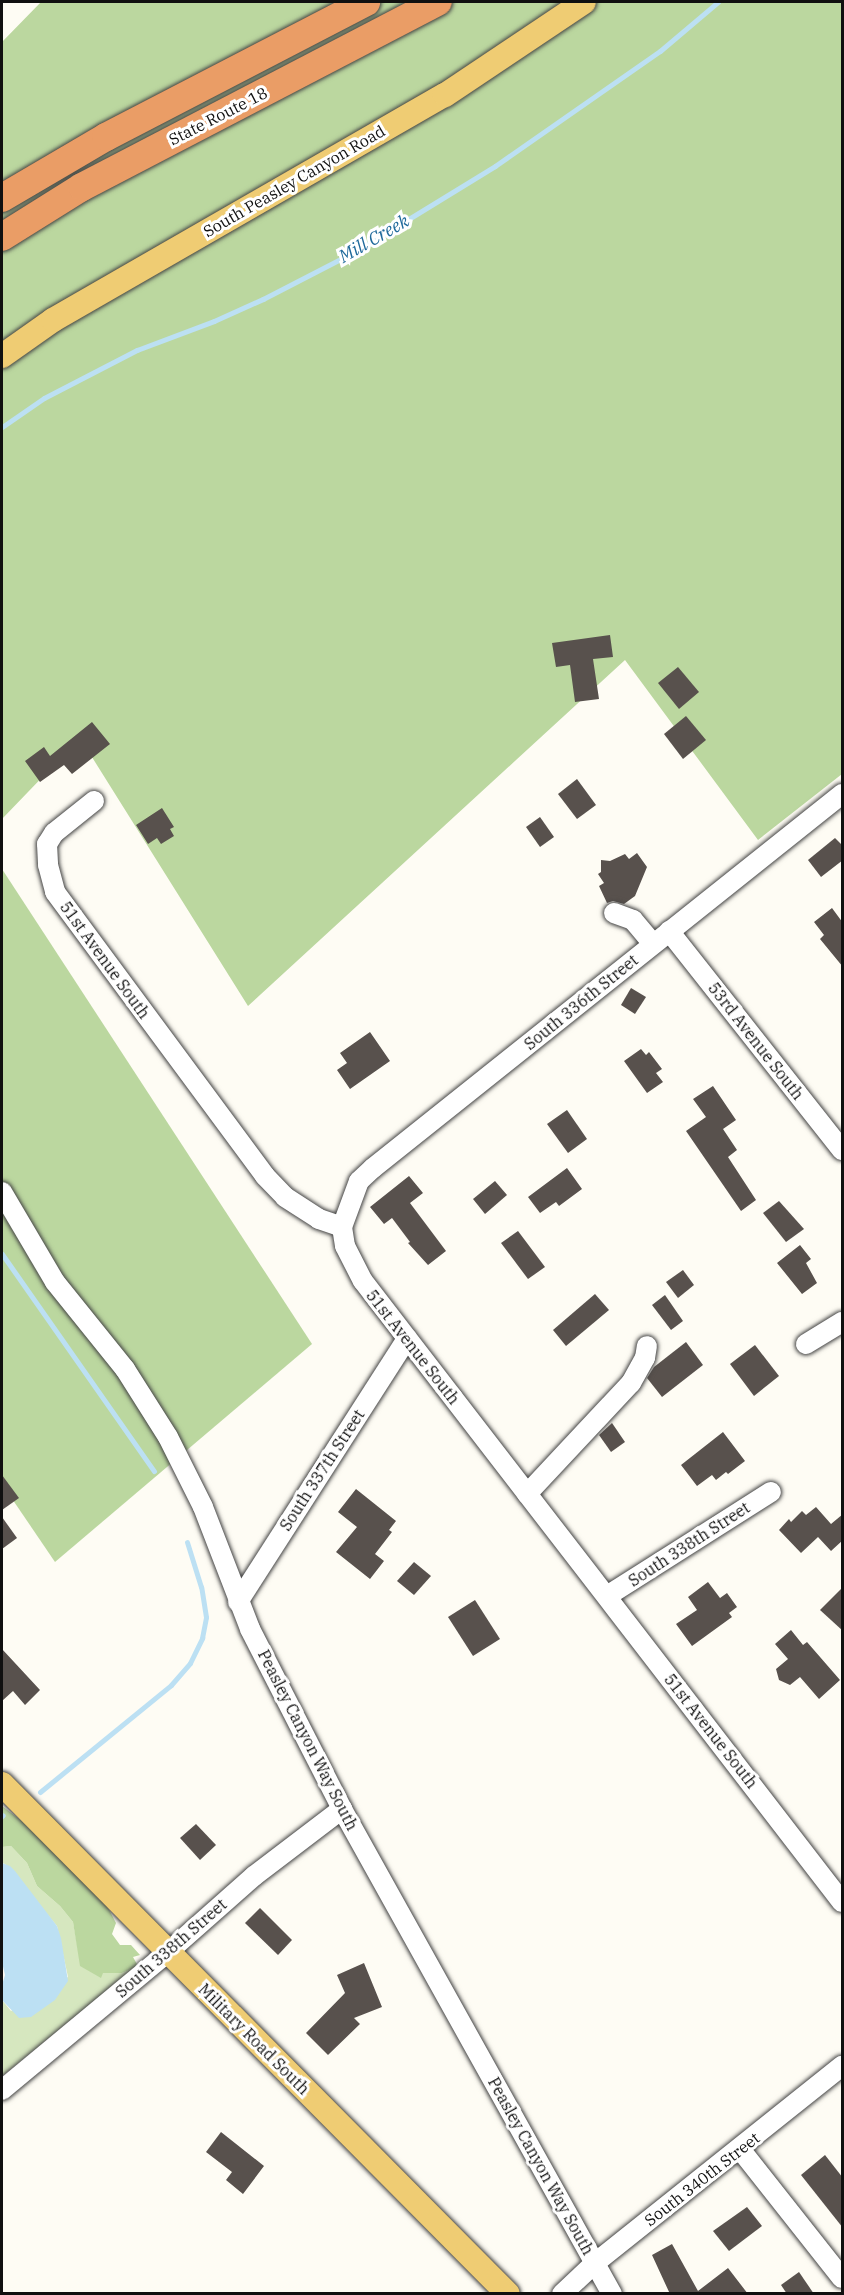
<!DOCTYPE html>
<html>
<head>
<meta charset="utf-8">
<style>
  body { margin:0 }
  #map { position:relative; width:844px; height:2295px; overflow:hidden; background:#fefcf4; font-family:"IBM Plex Serif",serif }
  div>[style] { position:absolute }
  .green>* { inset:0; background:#d6e7bf }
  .forest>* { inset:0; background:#bbd79f }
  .water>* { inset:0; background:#bce0f3 }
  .stream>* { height:5px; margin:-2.5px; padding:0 2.5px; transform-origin:2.5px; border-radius:2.5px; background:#bce0f3 }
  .building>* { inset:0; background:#58514d }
  .roads { filter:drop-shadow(0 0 2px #434343) drop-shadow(0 0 2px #434343) }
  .minor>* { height:20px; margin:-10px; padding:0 10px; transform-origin:10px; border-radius:10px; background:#fff }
  .major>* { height:24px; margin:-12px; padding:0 12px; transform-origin:12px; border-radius:12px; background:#efcc73 }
  .highway>* { height:28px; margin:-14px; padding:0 14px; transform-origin:14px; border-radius:14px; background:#ea9d66 }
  span { translate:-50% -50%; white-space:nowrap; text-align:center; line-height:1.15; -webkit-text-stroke:6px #fff; paint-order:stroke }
  .street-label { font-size:16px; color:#101010 }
  .water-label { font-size:18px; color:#206a9b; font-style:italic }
  .frame { position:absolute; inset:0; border:3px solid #101010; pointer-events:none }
</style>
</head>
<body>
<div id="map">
  <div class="green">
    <div style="clip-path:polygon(11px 1846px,27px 1863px,37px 1886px,60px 1906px,73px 1922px,81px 1966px,103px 1973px,122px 1973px,138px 1966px,2px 2076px,2px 2000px,11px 2011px,68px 1977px,57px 1926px,5px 1864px,2px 1863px,2px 1847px)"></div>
  </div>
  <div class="forest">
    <div style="clip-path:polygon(41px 2px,842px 2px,842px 774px,758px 840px,625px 660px,248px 1006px,80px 738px,2px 819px,2px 42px)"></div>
    <div style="clip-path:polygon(2px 869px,312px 1344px,55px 1562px,2px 1484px)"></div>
    <div style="clip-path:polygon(2px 1806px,39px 1834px,105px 1902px,116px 1923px,112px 1934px,120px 1945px,131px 1945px,140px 1955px,133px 1957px,138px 1966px,122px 1973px,103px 1973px,101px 1978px,80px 1966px,73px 1922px,60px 1906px,37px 1886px,27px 1863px,11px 1846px,2px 1847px)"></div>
  </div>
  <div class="water">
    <div style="clip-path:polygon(2px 1863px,10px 1866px,15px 1871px,57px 1926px,61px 1938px,68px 1981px,55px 2000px,31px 2017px,19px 2018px,2px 2000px,2px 1985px,5px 1975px,2px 1962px)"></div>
  </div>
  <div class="stream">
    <div style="left:2px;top:427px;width:51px;rotate:-34.6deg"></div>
    <div style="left:44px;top:398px;width:105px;rotate:-27.3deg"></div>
    <div style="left:137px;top:350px;width:82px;rotate:-20.6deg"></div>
    <div style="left:214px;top:321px;width:54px;rotate:-24.2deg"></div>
    <div style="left:263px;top:299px;width:107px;rotate:-27.3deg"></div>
    <div style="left:358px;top:250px;width:161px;rotate:-31.5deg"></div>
    <div style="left:495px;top:166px;width:201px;rotate:-34.9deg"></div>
    <div style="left:660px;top:51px;width:76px;rotate:-40.2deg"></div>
    <div style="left:2px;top:1254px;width:265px;rotate:55deg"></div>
    <div style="left:40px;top:1792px;width:169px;rotate:-39.2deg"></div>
    <div style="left:171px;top:1685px;width:29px;rotate:-49deg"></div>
    <div style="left:190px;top:1663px;width:28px;rotate:-64deg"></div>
    <div style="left:202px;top:1638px;width:21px;rotate:-79deg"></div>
    <div style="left:206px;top:1617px;width:30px;rotate:-99deg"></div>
    <div style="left:201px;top:1587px;width:47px;rotate:-107.3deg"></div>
    <div style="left:2px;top:1816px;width:1px;rotate:-45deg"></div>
  </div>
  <div class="building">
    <div style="clip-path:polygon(610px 635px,613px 657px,593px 659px,599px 699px,575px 702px,570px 665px,556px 667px,552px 643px)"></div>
    <div style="clip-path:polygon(678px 667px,699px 692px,679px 709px,658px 683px)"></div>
    <div style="clip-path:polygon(686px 716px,706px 740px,683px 759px,664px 734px)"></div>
    <div style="clip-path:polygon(92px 722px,110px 744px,72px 774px,64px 765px,40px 782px,25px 761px,44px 747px,50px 756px)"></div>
    <div style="clip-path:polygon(577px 779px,596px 805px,577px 819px,558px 794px)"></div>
    <div style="clip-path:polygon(162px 808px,174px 827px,170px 829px,174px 836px,161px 844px,157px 838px,148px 844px,136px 825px)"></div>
    <div style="clip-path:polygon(540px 817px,554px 837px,540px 847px,526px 827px)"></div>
    <div style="clip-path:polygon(835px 838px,843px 846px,843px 860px,821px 877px,808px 860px)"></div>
    <div style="clip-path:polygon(637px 853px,647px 867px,635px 896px,624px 904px,613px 901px,607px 903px,599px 886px,604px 883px,598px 874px,601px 872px,601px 860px,610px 861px,625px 854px,629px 859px)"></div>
    <div style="clip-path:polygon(832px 908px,843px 923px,843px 967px,820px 939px,824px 935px,814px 922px)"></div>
    <div style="clip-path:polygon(631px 988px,646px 997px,635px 1014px,621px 1005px)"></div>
    <div style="clip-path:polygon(370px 1032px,390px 1061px,350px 1089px,337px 1070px,347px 1063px,340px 1053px)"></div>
    <div style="clip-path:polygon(641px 1049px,646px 1055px,649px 1052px,662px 1069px,656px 1073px,663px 1082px,647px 1093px,624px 1061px)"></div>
    <div style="clip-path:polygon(713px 1086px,736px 1120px,723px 1129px,737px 1150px,728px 1157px,756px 1200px,741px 1211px,686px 1131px,706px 1117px,693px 1099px)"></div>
    <div style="clip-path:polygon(567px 1110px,587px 1139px,568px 1153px,547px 1124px)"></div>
    <div style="clip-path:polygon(567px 1168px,582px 1189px,559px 1206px,556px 1202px,540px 1213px,528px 1197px)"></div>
    <div style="clip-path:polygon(409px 1176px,423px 1193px,410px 1203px,446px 1251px,428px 1265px,408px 1243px,410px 1242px,392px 1218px,384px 1224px,370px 1207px)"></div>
    <div style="clip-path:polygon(495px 1181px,507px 1195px,485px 1214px,473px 1199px)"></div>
    <div style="clip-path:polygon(779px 1201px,804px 1229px,786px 1242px,763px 1213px)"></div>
    <div style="clip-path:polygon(518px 1231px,545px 1267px,528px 1279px,501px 1243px)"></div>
    <div style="clip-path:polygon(800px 1245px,811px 1259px,806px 1263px,817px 1283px,802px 1294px,777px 1263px)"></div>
    <div style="clip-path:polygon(683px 1270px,694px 1285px,678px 1298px,666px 1282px)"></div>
    <div style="clip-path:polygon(595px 1294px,609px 1310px,566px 1346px,553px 1330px)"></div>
    <div style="clip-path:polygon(665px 1295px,683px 1321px,671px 1330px,652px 1305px)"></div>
    <div style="clip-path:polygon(686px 1342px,703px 1365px,662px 1397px,647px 1378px,654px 1367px)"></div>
    <div style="clip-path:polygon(755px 1345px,779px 1376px,754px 1396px,730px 1364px)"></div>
    <div style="clip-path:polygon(612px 1423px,625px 1442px,611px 1452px,599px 1435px)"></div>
    <div style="clip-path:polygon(723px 1432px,745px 1461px,728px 1474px,726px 1472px,716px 1480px,712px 1475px,697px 1486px,681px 1465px)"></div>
    <div style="clip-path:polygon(2px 1475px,19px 1498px,2px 1510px)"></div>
    <div style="clip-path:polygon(356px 1489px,396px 1521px,389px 1530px,392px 1532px,375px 1554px,384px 1561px,370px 1579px,336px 1552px,357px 1527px,338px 1512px)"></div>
    <div style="clip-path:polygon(816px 1507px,831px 1524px,843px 1514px,843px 1540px,831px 1551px,818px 1537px,801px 1553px,779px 1530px,789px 1519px,791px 1522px,802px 1511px,806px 1515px)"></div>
    <div style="clip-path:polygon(2px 1517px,17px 1538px,2px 1549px)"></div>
    <div style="clip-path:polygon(414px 1562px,431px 1576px,414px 1595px,397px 1581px)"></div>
    <div style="clip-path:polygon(708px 1582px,720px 1598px,727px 1593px,737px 1607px,729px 1613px,732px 1617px,692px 1646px,676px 1624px,697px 1610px,688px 1597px)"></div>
    <div style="clip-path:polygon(843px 1587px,843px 1631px,820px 1610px)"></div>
    <div style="clip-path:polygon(475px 1600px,500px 1639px,473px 1656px,448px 1617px)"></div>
    <div style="clip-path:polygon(791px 1630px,803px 1645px,807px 1642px,840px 1680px,819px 1699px,800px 1677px,790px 1685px,779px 1680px,776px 1669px,788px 1659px,775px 1644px)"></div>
    <div style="clip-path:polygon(2px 1649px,40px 1690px,25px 1705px,13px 1691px,2px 1701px)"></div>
    <div style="clip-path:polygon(196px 1824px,216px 1845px,200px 1860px,180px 1838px)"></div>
    <div style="clip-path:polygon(260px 1908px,292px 1940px,278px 1955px,245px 1923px)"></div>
    <div style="clip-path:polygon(364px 1963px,382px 2007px,354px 2018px,360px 2024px,328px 2055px,306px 2033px,345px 1993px,337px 1975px)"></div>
    <div style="clip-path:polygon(221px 2132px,264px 2166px,243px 2194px,226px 2180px,232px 2172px,206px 2152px)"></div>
    <div style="clip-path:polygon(825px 2155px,843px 2178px,843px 2228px,801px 2175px)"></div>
    <div style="clip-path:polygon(747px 2207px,762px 2226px,729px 2251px,713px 2231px)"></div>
    <div style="clip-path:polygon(672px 2244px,698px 2291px,728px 2268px,748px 2294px,670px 2294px,652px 2255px)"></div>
    <div style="clip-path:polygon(799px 2272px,814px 2294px,787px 2294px,781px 2285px)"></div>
  </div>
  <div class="roads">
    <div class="minor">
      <div style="left:842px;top:794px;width:600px;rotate:141.43deg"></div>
      <div style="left:373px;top:1168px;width:19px;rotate:137deg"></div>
      <div style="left:359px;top:1181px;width:49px;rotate:110.3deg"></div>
      <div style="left:342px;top:1227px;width:19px;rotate:81deg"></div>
      <div style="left:345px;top:1246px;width:39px;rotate:63deg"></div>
      <div style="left:363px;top:1281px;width:784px;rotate:52.36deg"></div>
      <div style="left:94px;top:801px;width:51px;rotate:141.3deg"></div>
      <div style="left:54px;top:833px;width:13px;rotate:122deg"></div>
      <div style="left:47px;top:844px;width:21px;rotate:87deg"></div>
      <div style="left:48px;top:865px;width:28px;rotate:75deg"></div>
      <div style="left:55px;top:892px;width:353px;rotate:53.5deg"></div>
      <div style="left:265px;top:1176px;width:29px;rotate:46deg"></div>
      <div style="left:285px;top:1197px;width:40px;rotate:32.9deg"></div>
      <div style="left:319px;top:1219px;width:24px;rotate:19deg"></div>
      <div style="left:614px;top:913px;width:20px;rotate:20deg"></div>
      <div style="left:633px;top:920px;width:31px;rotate:50deg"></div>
      <div style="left:669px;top:931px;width:279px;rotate:51.7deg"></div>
      <div style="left:2px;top:1192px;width:104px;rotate:59.5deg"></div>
      <div style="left:55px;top:1282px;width:112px;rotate:51.2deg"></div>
      <div style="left:125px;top:1369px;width:80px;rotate:57.7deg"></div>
      <div style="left:168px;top:1437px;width:78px;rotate:63.4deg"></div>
      <div style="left:203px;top:1507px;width:131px;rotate:68.9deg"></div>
      <div style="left:250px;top:1629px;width:202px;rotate:62.9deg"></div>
      <div style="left:342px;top:1809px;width:555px;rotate:60.9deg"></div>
      <div style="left:806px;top:1344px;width:42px;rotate:-31.4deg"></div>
      <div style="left:527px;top:1494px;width:152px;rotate:-46.9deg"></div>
      <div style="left:631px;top:1383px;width:29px;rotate:-61deg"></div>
      <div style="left:645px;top:1358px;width:12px;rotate:-81deg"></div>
      <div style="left:607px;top:1596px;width:194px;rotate:-32.4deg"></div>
      <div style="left:238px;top:1602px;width:313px;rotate:-57.3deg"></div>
      <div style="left:2px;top:2090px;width:214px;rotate:-39.7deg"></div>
      <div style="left:167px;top:1953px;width:116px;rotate:-41.5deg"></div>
      <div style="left:254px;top:1876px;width:111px;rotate:-37.3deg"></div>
      <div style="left:740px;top:2149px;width:164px;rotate:51.7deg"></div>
      <div style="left:562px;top:2294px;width:45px;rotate:-43.2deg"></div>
      <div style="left:595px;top:2263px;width:316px;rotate:-38.6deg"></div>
    </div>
    <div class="major">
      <div style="left:2px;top:356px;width:62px;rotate:-35.2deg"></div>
      <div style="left:53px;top:320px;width:452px;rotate:-29.9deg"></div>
      <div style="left:445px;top:95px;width:167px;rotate:-33.8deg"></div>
      <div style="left:2px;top:1784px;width:718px;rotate:45.23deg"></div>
    </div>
    <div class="highway">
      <div style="left:2px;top:198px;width:121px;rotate:-30.4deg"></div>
      <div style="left:106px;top:137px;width:293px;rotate:-27.4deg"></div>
      <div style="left:2px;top:237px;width:94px;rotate:-32deg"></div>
      <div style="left:82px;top:187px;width:401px;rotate:-27.5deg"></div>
    </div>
  </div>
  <div class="street-label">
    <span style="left:218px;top:116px;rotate:-27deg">State Route 18</span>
    <span style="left:294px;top:181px;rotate:-30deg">South Peasley Canyon Road</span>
    <span style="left:105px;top:960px;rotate:54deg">51st Avenue South</span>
    <span style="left:581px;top:1002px;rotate:-39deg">South 336th Street</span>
    <span style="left:756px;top:1041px;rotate:52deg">53rd Avenue South</span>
    <span style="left:413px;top:1347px;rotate:52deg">51st Avenue South</span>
    <span style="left:322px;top:1470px;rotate:-57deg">South 337th Street</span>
    <span style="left:689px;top:1544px;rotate:-33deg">South 338th Street</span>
    <span style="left:711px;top:1731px;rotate:52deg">51st Avenue South</span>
    <span style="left:308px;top:1740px;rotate:63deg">Peasley Canyon Way South</span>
    <span style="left:171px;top:1948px;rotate:-41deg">South 338th Street</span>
    <span style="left:254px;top:2039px;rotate:45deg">Military Road South</span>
    <span style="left:541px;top:2166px;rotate:61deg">Peasley Canyon Way South</span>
    <span style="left:702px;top:2179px;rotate:-38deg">South 340th Street</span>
  </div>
  <div class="water-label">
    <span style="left:374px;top:239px;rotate:-30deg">Mill Creek</span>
  </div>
  <div class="frame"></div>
</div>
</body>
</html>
